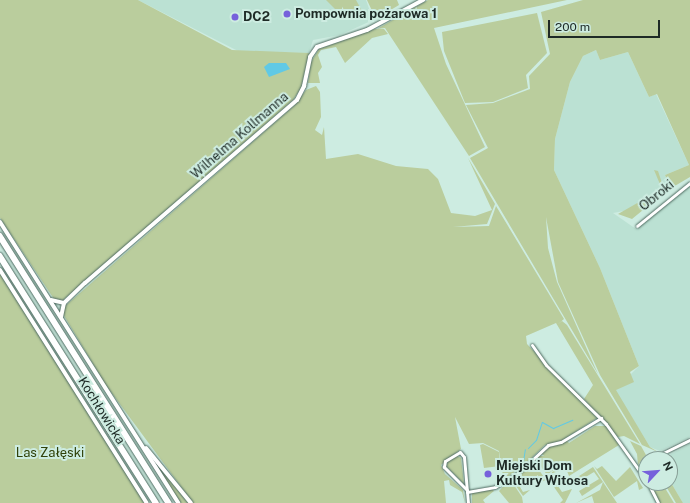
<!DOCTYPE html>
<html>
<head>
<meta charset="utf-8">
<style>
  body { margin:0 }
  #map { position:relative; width:690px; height:503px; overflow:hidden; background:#cdece1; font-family:"Public Sans",sans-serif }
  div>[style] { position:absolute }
  .built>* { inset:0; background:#bbe1d3 }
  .green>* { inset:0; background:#bacd9d }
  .water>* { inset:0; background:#61c9e5 }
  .stream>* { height:1px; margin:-0.5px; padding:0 0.5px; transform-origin:0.5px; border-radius:0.5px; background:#61c9e5 }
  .roads { filter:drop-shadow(0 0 1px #4d695f) drop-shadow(0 0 1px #4d695f) }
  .street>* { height:3px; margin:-1.5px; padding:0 1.5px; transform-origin:1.5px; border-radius:1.5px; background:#fff }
  .secondary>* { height:4px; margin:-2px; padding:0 2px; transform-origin:2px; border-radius:2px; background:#fff }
  .highway>* { height:5.5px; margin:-2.75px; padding:0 2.75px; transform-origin:2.75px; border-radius:2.75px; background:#fff }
  .dots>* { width:11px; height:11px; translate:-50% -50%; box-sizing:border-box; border:2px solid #cdece1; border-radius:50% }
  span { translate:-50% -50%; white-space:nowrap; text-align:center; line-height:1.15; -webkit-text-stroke:4px #cdece1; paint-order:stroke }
  .poi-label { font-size:13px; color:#1e2a26; font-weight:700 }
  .left { translate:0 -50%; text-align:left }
  .street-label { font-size:13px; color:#1e2a26 }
  .park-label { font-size:13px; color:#304109 }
  .north { position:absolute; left:638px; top:451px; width:40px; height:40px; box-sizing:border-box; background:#cdece1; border:1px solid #879e96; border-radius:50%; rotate:64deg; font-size:11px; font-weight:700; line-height:16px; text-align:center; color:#1e2a26 }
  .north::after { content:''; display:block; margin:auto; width:14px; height:18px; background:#7661db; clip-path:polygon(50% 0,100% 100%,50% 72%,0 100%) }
  .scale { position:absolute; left:548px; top:20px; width:112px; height:18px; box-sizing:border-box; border:2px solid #1e2a26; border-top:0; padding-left:5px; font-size:12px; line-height:14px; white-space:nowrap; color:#1e2a26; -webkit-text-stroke:3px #cdece1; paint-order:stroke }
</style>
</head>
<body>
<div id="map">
  <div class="built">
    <div style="clip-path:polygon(138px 0,366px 0,373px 20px,340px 35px,313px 40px,309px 53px,240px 52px)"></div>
    <div style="clip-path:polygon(596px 50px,600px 60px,628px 52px,649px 97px,656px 94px,689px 165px,665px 175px,669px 184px,629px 210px,613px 213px,636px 229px,690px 185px,690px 437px,660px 451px,650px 447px,615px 390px,639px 366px,600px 268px,554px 170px,555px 139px,570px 82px,583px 56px)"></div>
    <div style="clip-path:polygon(690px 444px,690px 503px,683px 503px,670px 481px,670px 459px,662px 459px)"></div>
  </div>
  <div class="green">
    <div style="clip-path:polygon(0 0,138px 0,232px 50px,309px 53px,301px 88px,293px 100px,62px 301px,54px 299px,0 218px)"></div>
    <div style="clip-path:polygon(326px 0,356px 0,362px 11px,345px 19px)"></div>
    <div style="clip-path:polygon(367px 0,397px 0,399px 5px,379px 17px,374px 15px)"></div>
    <div style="clip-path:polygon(428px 0,567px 0,434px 28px,446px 64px,485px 147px,469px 156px,385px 28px,377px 29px)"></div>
    <div style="clip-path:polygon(583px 0,690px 0,690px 177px,673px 187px,669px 184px,665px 175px,689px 165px,657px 94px,649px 97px,628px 52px,600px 60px,596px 50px,583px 56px,570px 82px,555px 139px,554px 170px,600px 268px,639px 366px,630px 372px,634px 382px,616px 390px,650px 447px,658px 452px,642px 445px,600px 375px,558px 282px,546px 217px,548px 248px,557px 282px,598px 374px,470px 158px,488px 148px,466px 105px,493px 103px,530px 89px,529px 76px,550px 54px,541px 12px)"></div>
    <div style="clip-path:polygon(537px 13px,547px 53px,526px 75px,528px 88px,493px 102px,465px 103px,444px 51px,442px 32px)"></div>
    <div style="clip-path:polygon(375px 29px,384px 29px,388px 34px,372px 38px,345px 63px,336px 47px,321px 50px,318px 55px,322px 67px,318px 73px,320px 83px,308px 83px,311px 62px,319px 49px)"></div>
    <div style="clip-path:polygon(316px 86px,320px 92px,321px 117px,315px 130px,322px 135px,324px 127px,326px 159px,358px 154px,396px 166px,428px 169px,438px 179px,451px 213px,475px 216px,492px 210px,468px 158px,495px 204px,487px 224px,453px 227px,489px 226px,496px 206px,564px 319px,557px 325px,562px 321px,567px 325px,640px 444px,624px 436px,618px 437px,584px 399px,593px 385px,556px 323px,526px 336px,527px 344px,597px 418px,561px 441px,545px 445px,523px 466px,503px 480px,499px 451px,483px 443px,469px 444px,455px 417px,461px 449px,441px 465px,445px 474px,463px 490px,465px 503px,462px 492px,450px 485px,449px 480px,444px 481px,446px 503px,193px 503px,105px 384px,63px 314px,64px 307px,295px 105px,306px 90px)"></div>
    <div style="clip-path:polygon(654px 170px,658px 171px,665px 192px,632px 219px,618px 214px,662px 189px)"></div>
    <div style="clip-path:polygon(0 274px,122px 466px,145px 503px,0 503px)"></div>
    <div style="clip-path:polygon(595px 426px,606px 426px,619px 445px,569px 476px,565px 466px,551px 465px,556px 468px,547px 475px,537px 461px,539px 456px,544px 456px,541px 453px,544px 449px,567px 441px,569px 443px)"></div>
    <div style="clip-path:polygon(630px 441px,641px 446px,646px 455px,638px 465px,637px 454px)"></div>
    <div style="clip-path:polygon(483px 444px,499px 452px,500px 466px,484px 468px,480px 445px)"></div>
    <div style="clip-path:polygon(457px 456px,461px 458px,464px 484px,446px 466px,449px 460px)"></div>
    <div style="clip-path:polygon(534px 463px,546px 480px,539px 483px,538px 475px,520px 487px,523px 492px,530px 490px,523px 496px,511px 479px)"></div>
    <div style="clip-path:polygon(594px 466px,597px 469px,602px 466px,616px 481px,630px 467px,643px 488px,639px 490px,637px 481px,614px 497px)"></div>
    <div style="clip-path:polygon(158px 467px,159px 467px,188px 503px,180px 503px)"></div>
    <div style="clip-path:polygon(593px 467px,603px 482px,582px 496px,579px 491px,599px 479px,594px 472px,579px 481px,576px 478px)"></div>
    <div style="clip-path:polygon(557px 469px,562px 470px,550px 474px,562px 492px,572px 489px,565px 503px,560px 503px,563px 500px,547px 477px,549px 474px)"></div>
    <div style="clip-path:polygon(510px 479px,522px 497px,523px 503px,509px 503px,499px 491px)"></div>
    <div style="clip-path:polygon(670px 481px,683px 503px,676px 503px,664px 483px)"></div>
    <div style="clip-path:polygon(603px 482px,617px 503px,594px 503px,592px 496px,576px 503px,600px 490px)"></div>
    <div style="clip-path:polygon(650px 483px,662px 483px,674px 503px,660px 503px)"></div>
    <div style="clip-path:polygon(492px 489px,494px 491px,483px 500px,485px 503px,472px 503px,472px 493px)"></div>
  </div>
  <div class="water">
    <div style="clip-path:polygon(269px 63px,286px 63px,290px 69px,269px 77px,264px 67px)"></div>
  </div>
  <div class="stream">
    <div style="left:528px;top:448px;width:11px;rotate:-45deg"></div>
    <div style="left:536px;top:440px;width:19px;rotate:-72deg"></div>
    <div style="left:542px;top:422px;width:13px;rotate:29deg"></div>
    <div style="left:553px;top:428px;width:21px;rotate:-23deg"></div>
    <div style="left:515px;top:464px;width:9px;rotate:-21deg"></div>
    <div style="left:523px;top:461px;width:12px;rotate:-81deg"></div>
  </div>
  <div class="roads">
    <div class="street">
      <div style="left:637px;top:226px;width:68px;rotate:-39.1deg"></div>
      <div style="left:532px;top:345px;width:24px;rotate:55deg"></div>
      <div style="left:546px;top:365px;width:84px;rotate:44.5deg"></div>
      <div style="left:606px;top:424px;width:69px;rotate:54.5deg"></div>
      <div style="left:661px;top:454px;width:32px;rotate:-26deg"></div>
      <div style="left:648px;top:483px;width:22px;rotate:63deg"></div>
      <div style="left:467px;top:490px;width:33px;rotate:-135deg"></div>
      <div style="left:444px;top:467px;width:6px;rotate:-81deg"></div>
      <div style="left:445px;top:461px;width:17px;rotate:-31deg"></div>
      <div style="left:460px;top:452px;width:6px;rotate:51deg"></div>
      <div style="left:464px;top:457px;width:46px;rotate:85deg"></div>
      <div style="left:467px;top:492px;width:28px;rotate:-10deg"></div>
      <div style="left:495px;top:487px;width:27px;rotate:-31deg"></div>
      <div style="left:518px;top:473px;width:41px;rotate:-43deg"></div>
      <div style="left:548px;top:445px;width:13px;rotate:-13deg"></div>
      <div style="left:561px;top:442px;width:47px;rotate:-31deg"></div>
    </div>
    <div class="secondary">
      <div style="left:0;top:222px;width:333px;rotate:57.6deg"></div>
      <div style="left:0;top:270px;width:275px;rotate:57.8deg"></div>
      <div style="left:51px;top:300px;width:13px;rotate:13deg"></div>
      <div style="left:61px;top:317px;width:14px;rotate:-78deg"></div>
      <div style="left:64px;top:303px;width:29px;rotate:-44deg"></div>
      <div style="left:85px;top:283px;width:280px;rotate:-40.8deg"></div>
      <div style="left:297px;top:100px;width:16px;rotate:-63deg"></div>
      <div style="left:304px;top:86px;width:30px;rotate:-78deg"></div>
      <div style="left:310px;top:57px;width:12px;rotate:-55deg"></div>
      <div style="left:317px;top:47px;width:53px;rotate:-18.8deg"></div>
      <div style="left:367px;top:30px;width:64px;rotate:-28.2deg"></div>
      <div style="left:146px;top:448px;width:71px;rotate:50.7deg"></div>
    </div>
    <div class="highway">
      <div style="left:0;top:236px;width:316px;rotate:57.7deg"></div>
      <div style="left:0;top:256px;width:292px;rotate:57.7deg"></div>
    </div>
  </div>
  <div class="dots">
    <div style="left:287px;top:14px;background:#7661db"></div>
    <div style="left:235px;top:17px;background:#7661db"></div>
    <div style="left:488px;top:474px;background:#7661db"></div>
  </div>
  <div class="poi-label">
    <span class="left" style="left:295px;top:14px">Pompownia pożarowa 1</span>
    <span class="left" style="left:243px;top:17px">DC2</span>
    <span class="left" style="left:496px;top:474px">Miejski Dom<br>Kultury Witosa</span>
  </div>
  <div class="street-label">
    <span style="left:240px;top:136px;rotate:-41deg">Wilhelma Kollmanna</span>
    <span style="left:657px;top:196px;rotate:-39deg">Obroki</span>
    <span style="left:101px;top:411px;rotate:58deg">Kochłowicka</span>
  </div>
  <div class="park-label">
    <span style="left:50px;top:453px">Las Załęski</span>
  </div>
  <div class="north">N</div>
  <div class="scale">200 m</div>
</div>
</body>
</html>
